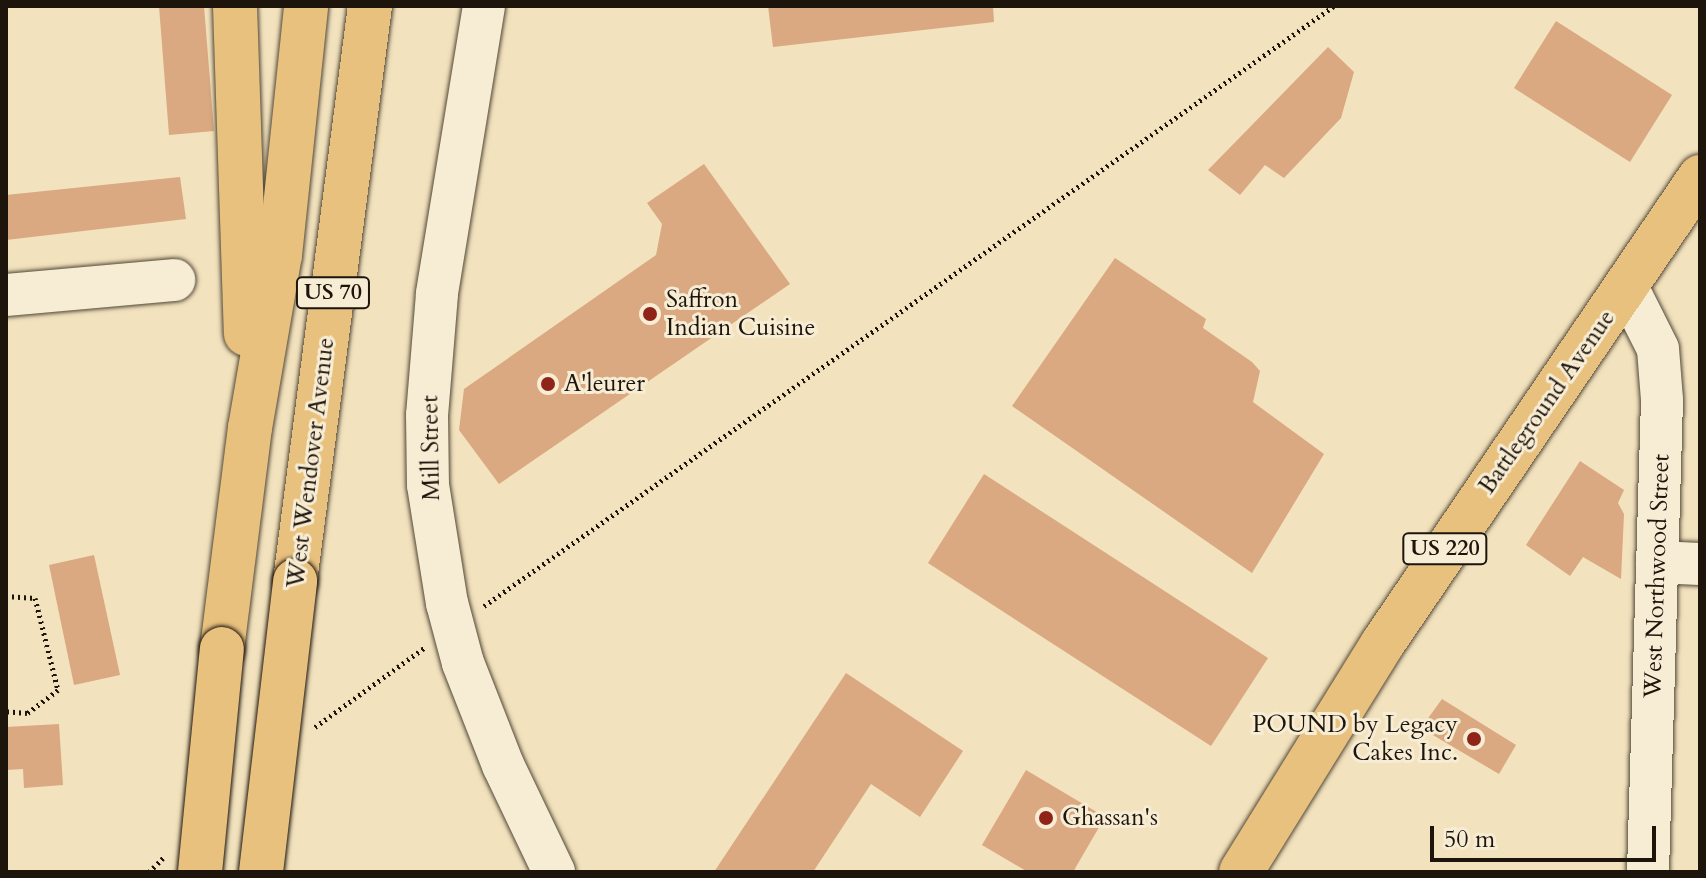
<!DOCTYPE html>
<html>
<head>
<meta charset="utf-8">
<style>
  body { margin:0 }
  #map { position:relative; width:1706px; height:878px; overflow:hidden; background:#f2e2bd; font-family:Cardo,serif }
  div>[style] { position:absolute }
  .building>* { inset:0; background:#daa881 }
  .path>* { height:5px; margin-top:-2.5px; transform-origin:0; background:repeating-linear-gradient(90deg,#1d140c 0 2px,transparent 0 6px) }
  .roads { filter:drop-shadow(0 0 2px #524838) drop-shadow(0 0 2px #524838) }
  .minor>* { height:42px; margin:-21px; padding:0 21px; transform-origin:21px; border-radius:21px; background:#f7ecd4 }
  .major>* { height:44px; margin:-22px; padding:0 22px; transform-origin:22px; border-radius:22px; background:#e9c17e }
  .highway>* { height:44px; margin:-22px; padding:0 22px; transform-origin:22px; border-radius:22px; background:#e9c17e }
  .bridges { filter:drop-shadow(0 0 2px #1d140c) drop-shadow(0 0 2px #1d140c) }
  .highway-bridge>* { height:44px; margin:-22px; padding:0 22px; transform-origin:22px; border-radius:22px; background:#e9c17e }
  .dots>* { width:22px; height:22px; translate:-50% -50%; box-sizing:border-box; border:4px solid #f7ecd4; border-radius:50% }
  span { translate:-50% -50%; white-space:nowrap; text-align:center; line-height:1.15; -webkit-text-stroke:6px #f7ecd4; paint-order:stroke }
  .shield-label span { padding:2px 6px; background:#f7ecd4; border:2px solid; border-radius:6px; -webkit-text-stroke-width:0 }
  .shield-label { font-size:22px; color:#1d140c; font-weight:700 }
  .poi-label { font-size:24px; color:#1d140c }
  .left { translate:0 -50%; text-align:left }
  .right { translate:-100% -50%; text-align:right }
  .street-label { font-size:24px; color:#1d140c }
  .frame { position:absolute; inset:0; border:8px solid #1d140c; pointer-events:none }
  .scale { position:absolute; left:1430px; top:826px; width:226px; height:36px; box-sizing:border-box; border:4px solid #1d140c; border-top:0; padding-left:10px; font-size:24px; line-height:28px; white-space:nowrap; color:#1d140c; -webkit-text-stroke:6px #f7ecd4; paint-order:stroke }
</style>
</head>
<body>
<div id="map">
  <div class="building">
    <div style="clip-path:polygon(159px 6px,204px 6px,214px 131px,169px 135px)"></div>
    <div style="clip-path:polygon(768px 6px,993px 6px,994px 22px,773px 47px)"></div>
    <div style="clip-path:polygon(1556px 21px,1672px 95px,1630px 162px,1514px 88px)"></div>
    <div style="clip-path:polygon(1328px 47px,1354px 72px,1341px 118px,1284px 178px,1265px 165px,1240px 195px,1208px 170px)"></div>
    <div style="clip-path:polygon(704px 164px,790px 284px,499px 484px,459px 430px,464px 389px,656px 255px,662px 224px,647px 203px)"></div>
    <div style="clip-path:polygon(180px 177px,186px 219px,6px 240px,6px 195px)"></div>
    <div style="clip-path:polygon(1115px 258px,1206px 319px,1203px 328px,1252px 362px,1260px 371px,1253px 402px,1324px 454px,1252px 573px,1012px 406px)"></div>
    <div style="clip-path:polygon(1580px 461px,1624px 490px,1618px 503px,1624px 514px,1621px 579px,1583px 557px,1570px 576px,1526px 545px)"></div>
    <div style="clip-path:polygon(984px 474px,1268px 658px,1211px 746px,928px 563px)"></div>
    <div style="clip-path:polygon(94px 555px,120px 675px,74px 685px,49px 565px)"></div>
    <div style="clip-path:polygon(846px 673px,963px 751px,920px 817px,871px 784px,813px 872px,714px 872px)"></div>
    <div style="clip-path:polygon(1442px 699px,1516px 745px,1499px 774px,1421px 728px)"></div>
    <div style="clip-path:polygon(59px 724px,63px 785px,24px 788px,23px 769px,6px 770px,6px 727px)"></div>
    <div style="clip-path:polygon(1026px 770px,1105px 817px,1073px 872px,1028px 872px,982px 845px)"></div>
  </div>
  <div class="path">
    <div style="left:6px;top:596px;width:29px;rotate:4deg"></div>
    <div style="left:35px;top:598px;width:95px;rotate:76deg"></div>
    <div style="left:58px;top:690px;width:39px;rotate:143deg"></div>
    <div style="left:27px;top:713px;width:21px;rotate:-175deg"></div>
    <div style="left:484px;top:606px;width:1040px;rotate:-35.22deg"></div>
    <div style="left:315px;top:727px;width:135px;rotate:-35.9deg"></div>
    <div style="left:149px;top:872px;width:23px;rotate:-45deg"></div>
  </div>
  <div class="roads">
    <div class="minor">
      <div style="left:484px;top:6px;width:292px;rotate:99.3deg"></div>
      <div style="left:437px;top:294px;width:121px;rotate:94.7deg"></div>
      <div style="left:427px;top:415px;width:70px;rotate:89.2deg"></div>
      <div style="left:428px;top:485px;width:120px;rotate:80.9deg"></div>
      <div style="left:447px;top:603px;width:62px;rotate:75.1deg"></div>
      <div style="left:463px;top:663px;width:110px;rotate:68.6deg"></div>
      <div style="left:503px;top:765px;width:119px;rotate:64.5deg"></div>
      <div style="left:1627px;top:287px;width:69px;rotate:63.4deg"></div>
      <div style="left:1658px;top:349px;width:51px;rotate:85.5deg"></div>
      <div style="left:1662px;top:400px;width:472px;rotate:91.7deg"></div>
      <div style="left:6px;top:295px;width:169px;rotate:-5.1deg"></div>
      <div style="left:1657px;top:562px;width:43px;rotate:2.7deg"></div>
    </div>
    <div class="major">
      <div style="left:1241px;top:872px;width:269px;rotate:-58.2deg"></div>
      <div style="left:1383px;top:643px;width:564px;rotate:-55.77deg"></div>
    </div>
    <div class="highway">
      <div style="left:235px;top:6px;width:328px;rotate:88.1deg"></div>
      <div style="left:295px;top:581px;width:580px;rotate:-82.57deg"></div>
      <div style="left:222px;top:649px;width:223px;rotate:-82.8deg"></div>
      <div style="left:250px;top:428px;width:176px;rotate:-80.2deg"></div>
      <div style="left:280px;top:255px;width:250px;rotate:-84deg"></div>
    </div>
  </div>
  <div class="bridges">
    <div class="highway-bridge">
      <div style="left:200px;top:872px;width:224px;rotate:-84.4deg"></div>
      <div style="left:261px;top:872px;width:293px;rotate:-83.3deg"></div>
    </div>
  </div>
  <div class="dots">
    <div style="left:650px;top:314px;background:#8f2418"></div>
    <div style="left:548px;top:384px;background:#8f2418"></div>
    <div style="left:1474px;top:739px;background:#8f2418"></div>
    <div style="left:1046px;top:818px;background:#8f2418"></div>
  </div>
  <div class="shield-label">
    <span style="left:333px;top:293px">US 70</span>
    <span style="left:1445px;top:549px">US 220</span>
  </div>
  <div class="poi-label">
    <span class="left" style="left:666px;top:314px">Saffron<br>Indian Cuisine</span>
    <span class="left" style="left:564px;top:384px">A'leurer</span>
    <span class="right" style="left:1458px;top:739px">POUND by Legacy<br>Cakes Inc.</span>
    <span class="left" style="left:1062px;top:818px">Ghassan's</span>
  </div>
  <div class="street-label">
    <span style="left:1547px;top:402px;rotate:-55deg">Battleground Avenue</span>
    <span style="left:431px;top:448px;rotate:-91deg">Mill Street</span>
    <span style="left:311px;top:463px;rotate:-83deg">West Wendover Avenue</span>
    <span style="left:1657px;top:576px;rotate:-88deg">West Northwood Street</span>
  </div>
  <div class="frame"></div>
  <div class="scale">50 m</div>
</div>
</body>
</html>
